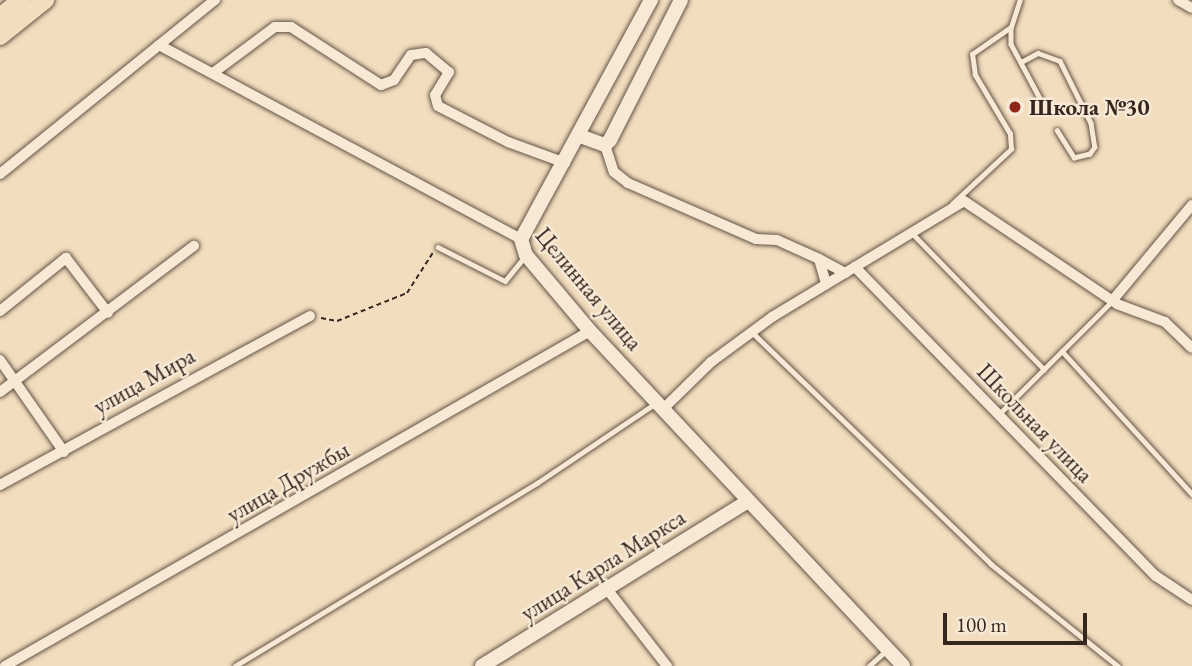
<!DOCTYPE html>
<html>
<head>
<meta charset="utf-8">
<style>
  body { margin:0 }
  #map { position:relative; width:1192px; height:666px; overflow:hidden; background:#f2ddbe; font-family:"EB Garamond",serif }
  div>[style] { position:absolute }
  .path>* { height:2px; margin-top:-1px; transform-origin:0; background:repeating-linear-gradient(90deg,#35261e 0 5px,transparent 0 8.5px) }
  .roads { filter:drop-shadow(0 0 2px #645446) drop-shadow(0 0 2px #645446) }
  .lane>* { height:4.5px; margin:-2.25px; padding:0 2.25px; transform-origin:2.25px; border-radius:2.25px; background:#f7e9d5 }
  .street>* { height:10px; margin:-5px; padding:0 5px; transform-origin:5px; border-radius:5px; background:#f7e9d5 }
  .secondary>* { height:14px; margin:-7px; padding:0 7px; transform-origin:7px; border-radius:7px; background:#f7e9d5 }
  .highway>* { height:18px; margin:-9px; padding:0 9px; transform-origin:9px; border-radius:9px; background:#f2ddbe }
  .dots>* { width:19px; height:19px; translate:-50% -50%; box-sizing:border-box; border:4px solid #f7e9d5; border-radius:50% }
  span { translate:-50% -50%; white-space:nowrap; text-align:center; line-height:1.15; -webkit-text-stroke:5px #f7e9d5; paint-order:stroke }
  .poi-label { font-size:23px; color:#35261e; font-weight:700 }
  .left { translate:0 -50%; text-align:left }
  .street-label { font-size:23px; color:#35261e }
  .scale { position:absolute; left:943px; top:613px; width:144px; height:32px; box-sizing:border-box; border:4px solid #35261e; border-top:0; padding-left:9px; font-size:21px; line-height:24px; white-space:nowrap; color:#35261e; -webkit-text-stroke:5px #f7e9d5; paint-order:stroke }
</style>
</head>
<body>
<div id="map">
  <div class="path">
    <div style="left:321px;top:318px;width:16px;rotate:11deg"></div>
    <div style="left:337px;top:321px;width:75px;rotate:-21.8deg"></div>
    <div style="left:407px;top:293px;width:50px;rotate:-57.3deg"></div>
  </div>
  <div class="roads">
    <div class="lane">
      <div style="left:1011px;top:28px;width:16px;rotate:90deg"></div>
      <div style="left:1011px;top:44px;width:66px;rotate:61.9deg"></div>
      <div style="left:1021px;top:62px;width:19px;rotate:-28deg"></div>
      <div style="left:1038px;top:53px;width:23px;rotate:20deg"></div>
      <div style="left:1060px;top:61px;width:69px;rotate:63.4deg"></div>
      <div style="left:1091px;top:123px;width:24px;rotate:81deg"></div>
      <div style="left:1095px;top:147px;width:9px;rotate:126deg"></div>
      <div style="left:1090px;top:154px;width:16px;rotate:166deg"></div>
      <div style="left:1074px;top:158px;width:32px;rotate:-122deg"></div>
      <div style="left:952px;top:204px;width:81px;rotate:-43deg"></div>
      <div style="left:1011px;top:149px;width:15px;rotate:-94deg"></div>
      <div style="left:1010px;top:134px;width:69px;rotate:-120.7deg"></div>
      <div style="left:975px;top:75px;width:21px;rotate:-98deg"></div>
      <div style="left:972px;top:54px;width:47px;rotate:-34.7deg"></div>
      <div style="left:1011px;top:27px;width:28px;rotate:-72deg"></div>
      <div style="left:912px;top:233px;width:190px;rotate:45.9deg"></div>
      <div style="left:438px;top:247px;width:75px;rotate:26.9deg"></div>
      <div style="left:505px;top:281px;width:32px;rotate:-51deg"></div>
      <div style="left:753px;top:333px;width:332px;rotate:44.1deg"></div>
      <div style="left:991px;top:564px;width:163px;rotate:38.8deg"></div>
      <div style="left:1062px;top:351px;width:193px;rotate:47.7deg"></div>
      <div style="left:999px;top:414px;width:160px;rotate:-45deg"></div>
      <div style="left:235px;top:666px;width:353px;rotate:-31.2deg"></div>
      <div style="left:537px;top:483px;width:143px;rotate:-33.9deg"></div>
      <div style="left:869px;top:666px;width:24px;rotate:-42deg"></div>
    </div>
    <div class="street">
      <div style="left:1178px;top:0;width:16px;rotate:30deg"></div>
      <div style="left:159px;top:45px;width:411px;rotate:28.2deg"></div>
      <div style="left:213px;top:73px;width:77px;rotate:-36.6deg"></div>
      <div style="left:275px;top:27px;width:16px"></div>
      <div style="left:291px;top:27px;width:107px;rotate:32.8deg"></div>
      <div style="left:381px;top:85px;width:14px;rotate:-21deg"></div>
      <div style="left:394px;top:80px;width:30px;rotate:-56deg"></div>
      <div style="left:411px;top:55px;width:15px;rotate:-8deg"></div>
      <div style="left:426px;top:53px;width:30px;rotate:40deg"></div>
      <div style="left:449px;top:72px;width:27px;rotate:121deg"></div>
      <div style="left:435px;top:95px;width:11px;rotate:75deg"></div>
      <div style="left:438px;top:106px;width:79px;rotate:27.2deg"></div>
      <div style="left:508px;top:142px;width:61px;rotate:20.2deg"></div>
      <div style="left:605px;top:145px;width:28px;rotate:72deg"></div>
      <div style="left:614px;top:172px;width:18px;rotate:38deg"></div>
      <div style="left:628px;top:183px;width:140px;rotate:23.6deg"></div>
      <div style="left:756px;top:239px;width:21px;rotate:3deg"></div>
      <div style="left:777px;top:240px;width:46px;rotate:24.3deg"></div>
      <div style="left:819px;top:259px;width:26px;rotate:74deg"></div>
      <div style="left:0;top:174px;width:277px;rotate:-39deg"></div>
      <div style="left:819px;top:259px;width:30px;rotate:28deg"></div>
      <div style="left:855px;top:267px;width:431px;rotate:45.8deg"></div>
      <div style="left:1156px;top:576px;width:43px;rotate:33.7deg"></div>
      <div style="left:1112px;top:301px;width:125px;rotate:-50.2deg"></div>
      <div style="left:0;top:311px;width:85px;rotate:-38.8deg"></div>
      <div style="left:66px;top:258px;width:69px;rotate:52.6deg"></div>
      <div style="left:0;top:360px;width:112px;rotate:55.2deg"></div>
      <div style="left:0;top:392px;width:243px;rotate:-37deg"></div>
      <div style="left:663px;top:409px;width:67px;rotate:-44.4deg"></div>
      <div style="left:711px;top:362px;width:76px;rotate:-36.4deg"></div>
      <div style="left:772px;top:317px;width:224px;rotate:-31.1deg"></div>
      <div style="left:964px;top:201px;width:184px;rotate:33.9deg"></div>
      <div style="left:1117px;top:304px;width:51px;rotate:20.6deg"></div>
      <div style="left:1165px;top:322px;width:37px;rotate:44deg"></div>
      <div style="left:0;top:485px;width:353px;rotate:-28.6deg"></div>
      <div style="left:607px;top:589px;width:98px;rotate:52.1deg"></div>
      <div style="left:5px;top:666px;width:674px;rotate:-29.8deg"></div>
    </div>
    <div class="secondary">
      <div style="left:651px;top:0;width:272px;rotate:118.5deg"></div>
      <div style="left:521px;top:239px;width:17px;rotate:73deg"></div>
      <div style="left:526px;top:255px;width:99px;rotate:49.9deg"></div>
      <div style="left:590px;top:331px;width:458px;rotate:46.9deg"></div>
      <div style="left:580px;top:136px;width:27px;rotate:20deg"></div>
      <div style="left:605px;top:145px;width:7px;rotate:-45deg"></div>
      <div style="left:610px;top:140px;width:157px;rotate:-63.1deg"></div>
      <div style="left:482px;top:666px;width:312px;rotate:-31.8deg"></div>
    </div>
    <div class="highway">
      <div style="left:0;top:17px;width:27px;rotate:-39deg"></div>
      <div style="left:0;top:36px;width:58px;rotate:-38.7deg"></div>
    </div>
  </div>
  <div class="dots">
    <div style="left:1015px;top:107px;background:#8f2418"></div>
  </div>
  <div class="poi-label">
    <span class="left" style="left:1029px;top:107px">Школа №30</span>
  </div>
  <div class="street-label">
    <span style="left:589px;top:289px;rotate:50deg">Целинная улица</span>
    <span style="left:144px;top:381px;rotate:-29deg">улица Мира</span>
    <span style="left:1035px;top:423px;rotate:46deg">Школьная улица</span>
    <span style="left:288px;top:482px;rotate:-30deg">улица Дружбы</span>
    <span style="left:603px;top:565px;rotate:-32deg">улица Карла Маркса</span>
  </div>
  <div class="scale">100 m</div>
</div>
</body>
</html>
